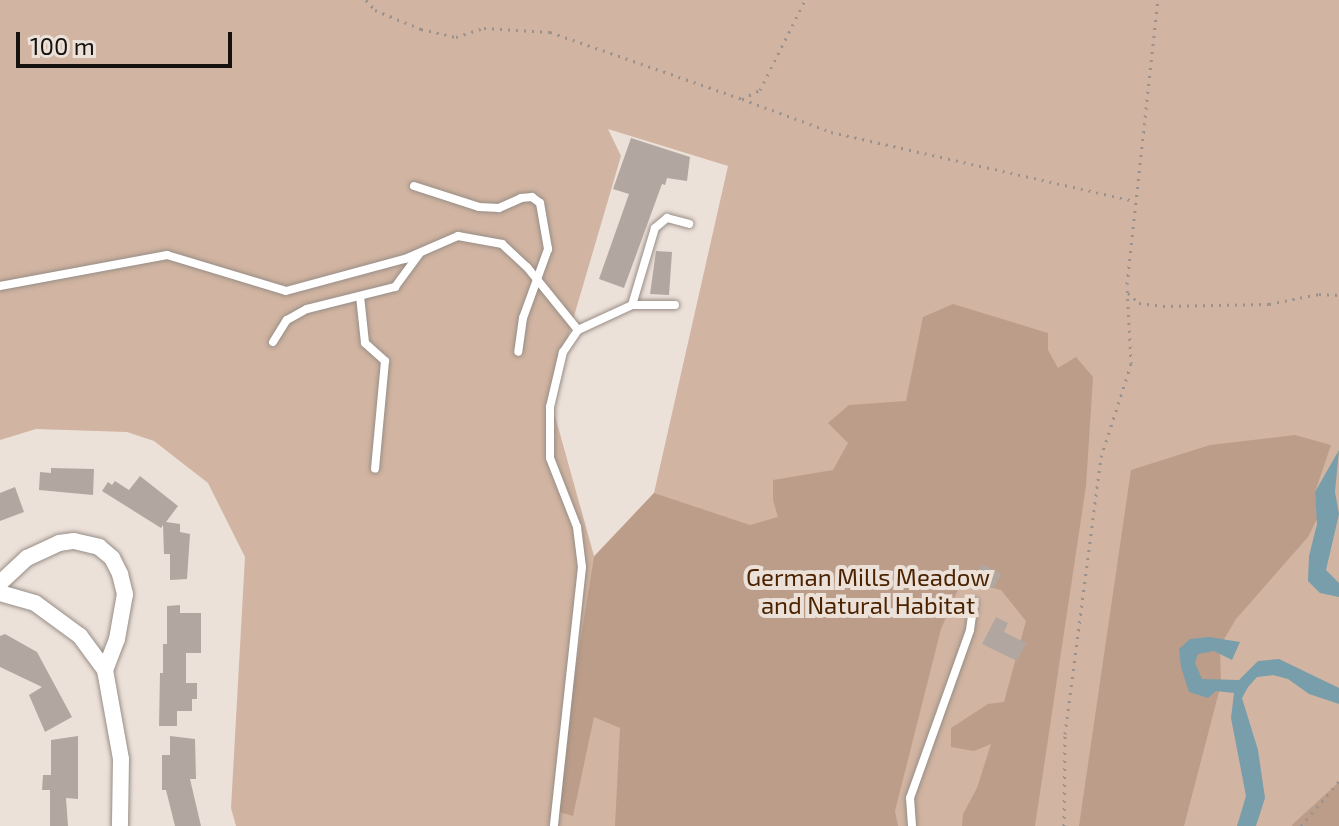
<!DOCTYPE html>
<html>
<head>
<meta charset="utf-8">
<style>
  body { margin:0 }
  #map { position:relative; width:1339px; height:826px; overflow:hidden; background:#ece1d9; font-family:"Exo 2",sans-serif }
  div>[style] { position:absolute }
  .green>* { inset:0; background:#d1b4a1 }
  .forest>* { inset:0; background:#bc9d89 }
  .water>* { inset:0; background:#789eab }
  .building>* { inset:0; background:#b2a7a0 }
  .path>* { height:3px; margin-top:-1.5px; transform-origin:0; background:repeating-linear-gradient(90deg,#9b928d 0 2px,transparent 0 8px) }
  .roads { filter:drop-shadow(0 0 2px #978d86) drop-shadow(0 0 2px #978d86) }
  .service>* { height:8px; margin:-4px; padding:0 4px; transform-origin:4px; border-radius:4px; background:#fff }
  .minor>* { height:16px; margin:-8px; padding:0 8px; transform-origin:8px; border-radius:8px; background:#fff }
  span { translate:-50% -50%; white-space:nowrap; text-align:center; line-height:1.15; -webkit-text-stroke:8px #ece1d9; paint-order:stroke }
  .park-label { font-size:24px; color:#4b2300 }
  .scale { position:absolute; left:16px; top:32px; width:216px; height:36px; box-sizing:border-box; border:4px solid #161210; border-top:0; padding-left:10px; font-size:24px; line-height:28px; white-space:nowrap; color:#161210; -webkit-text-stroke:6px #ece1d9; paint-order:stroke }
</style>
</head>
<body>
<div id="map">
  <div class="green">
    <div style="clip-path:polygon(evenodd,0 0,1339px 0,1339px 826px,236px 826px,231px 808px,245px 557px,208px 483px,154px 441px,127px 432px,36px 429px,0 440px,0 0,608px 129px,728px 166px,654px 493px,594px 556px,550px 398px,621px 156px,608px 129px)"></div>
  </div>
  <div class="forest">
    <div style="clip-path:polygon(953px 304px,1048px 333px,1048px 350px,1058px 368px,1076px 357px,1093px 377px,1086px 486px,1035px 826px,962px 826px,963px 814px,977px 788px,991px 744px,974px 751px,951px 747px,951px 728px,988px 704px,1004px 702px,1026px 621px,1001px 590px,962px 580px,941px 629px,895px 811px,898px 826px,615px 826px,620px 728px,594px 717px,573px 816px,553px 810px,594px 557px,654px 493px,750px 525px,778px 517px,773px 500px,773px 480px,833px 470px,848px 443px,828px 423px,849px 405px,906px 401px,923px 317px)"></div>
    <div style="clip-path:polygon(1295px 435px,1331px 445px,1315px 492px,1317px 519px,1308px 537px,1236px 619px,1220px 646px,1221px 684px,1184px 826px,1079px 826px,1131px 470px,1210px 445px)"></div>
    <div style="clip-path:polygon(1339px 782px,1339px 826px,1292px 826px,1293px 824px)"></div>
  </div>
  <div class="water">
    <div style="clip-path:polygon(1339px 450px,1335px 492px,1339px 514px,1326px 570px,1339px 583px,1339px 597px,1320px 593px,1308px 581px,1309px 556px,1317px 524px,1315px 492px)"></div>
    <div style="clip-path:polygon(1209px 637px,1240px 642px,1232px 660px,1214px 651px,1198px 654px,1195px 663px,1202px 679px,1239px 680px,1258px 661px,1279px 659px,1339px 688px,1339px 704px,1309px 694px,1288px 679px,1273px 675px,1257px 677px,1248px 687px,1242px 698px,1258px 750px,1265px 798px,1256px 826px,1237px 826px,1246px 796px,1231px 718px,1234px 693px,1216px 691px,1208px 698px,1189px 692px,1181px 667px,1179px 649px,1190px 639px)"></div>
  </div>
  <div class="building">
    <div style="clip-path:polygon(631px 138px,690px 157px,687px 181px,667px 178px,665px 185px,662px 184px,624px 288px,599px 279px,629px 194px,613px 189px)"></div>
    <div style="clip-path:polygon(656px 251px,672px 252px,669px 295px,650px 294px)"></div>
    <div style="clip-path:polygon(51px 468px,94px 469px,93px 495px,39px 490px,40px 472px,51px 473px)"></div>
    <div style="clip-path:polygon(140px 476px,178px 506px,166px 522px,180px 524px,180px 532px,190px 534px,187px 579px,170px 580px,170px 554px,164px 554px,163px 525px,161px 528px,102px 491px,108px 482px,112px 485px,115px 481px,129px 490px)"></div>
    <div style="clip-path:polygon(15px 487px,24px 512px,0 521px,0 493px)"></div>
    <div style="clip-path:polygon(982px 564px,1001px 574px,994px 588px,975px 578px)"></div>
    <div style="clip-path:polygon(180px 605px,180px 613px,201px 613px,201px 653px,186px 653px,186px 683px,197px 683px,197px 699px,192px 699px,192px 711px,177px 711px,177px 726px,159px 726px,160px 673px,163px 673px,163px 644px,167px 644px,167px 606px)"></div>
    <div style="clip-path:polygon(996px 617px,1008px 623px,1004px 632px,1026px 643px,1017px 661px,982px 644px)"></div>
    <div style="clip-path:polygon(5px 634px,37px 652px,72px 717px,45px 732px,29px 695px,42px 687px,0 667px,0 636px)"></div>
    <div style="clip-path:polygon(78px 736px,78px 799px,66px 798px,68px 826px,50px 826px,50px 790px,42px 790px,43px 775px,51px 775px,51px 740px)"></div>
    <div style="clip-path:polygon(170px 736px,195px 739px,196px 779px,190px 779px,201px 826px,175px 826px,166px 790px,162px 790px,162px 755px,170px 755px)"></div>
  </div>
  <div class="path">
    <div style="left:366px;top:0;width:13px;rotate:48deg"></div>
    <div style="left:375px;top:10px;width:50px;rotate:22.4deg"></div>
    <div style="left:421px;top:29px;width:36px;rotate:13deg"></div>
    <div style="left:456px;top:37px;width:29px;rotate:-18deg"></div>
    <div style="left:484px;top:28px;width:66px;rotate:3.5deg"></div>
    <div style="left:550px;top:32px;width:203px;rotate:19.2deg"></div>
    <div style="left:742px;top:99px;width:20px;rotate:-27deg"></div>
    <div style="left:760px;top:90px;width:101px;rotate:-63.4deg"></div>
    <div style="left:742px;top:99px;width:95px;rotate:20.3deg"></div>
    <div style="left:831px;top:132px;width:312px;rotate:12.8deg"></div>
    <div style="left:1128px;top:293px;width:15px;rotate:42deg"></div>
    <div style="left:1139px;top:303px;width:24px;rotate:7deg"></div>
    <div style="left:1163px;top:306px;width:106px;rotate:-1.1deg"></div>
    <div style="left:1269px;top:304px;width:51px;rotate:-11.3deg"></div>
    <div style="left:1319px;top:294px;width:20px;rotate:3deg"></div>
    <div style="left:1064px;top:826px;width:92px;rotate:-89.4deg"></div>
    <div style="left:1065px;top:734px;width:279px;rotate:-82.6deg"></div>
    <div style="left:1101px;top:457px;width:98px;rotate:-72.1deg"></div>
    <div style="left:1131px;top:364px;width:80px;rotate:-92.9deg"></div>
    <div style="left:1127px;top:284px;width:286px;rotate:-83.8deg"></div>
    <div style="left:1301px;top:826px;width:59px;rotate:-49.8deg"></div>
  </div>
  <div class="roads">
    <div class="service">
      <div style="left:414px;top:186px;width:68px;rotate:17.9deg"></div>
      <div style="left:479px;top:207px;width:20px;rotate:3deg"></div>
      <div style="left:499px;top:208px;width:24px;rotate:-24deg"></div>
      <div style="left:521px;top:198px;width:11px;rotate:-5deg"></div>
      <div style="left:532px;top:197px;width:10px;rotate:37deg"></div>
      <div style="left:540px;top:203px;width:47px;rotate:80.1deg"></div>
      <div style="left:548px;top:249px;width:73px;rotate:109.9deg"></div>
      <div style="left:523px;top:318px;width:34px;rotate:98deg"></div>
      <div style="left:0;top:286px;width:170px;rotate:-10.5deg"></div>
      <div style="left:167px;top:255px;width:124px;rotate:16.8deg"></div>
      <div style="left:286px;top:291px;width:123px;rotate:-15.1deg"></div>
      <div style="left:405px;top:259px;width:58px;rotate:-23.5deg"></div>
      <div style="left:458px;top:236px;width:45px;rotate:10.3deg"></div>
      <div style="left:502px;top:244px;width:34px;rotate:43deg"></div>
      <div style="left:527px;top:267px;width:81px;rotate:51deg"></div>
      <div style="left:578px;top:330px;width:27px;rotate:124deg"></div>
      <div style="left:563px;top:352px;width:57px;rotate:103.3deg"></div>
      <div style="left:550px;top:407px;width:51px;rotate:90deg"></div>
      <div style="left:550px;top:458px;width:74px;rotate:68.6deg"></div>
      <div style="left:577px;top:527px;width:40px;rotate:82.9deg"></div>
      <div style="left:582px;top:567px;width:261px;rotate:96.2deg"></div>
      <div style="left:360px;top:296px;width:47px;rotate:83.9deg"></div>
      <div style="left:365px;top:343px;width:27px;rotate:42deg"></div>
      <div style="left:385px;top:361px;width:108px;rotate:95.3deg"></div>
      <div style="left:632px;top:305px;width:43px"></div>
      <div style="left:578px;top:330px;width:60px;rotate:-24.8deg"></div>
      <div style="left:632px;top:305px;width:80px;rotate:-73.4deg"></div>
      <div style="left:655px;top:228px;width:16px;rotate:-40deg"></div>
      <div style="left:667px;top:218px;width:23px;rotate:15deg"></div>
      <div style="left:273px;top:342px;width:26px;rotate:-58deg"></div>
      <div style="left:287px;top:320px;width:23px;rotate:-29deg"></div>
      <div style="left:307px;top:309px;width:91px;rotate:-14deg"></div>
      <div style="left:395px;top:287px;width:42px;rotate:-53.7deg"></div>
      <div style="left:912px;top:826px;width:28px;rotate:-94deg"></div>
      <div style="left:910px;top:798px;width:178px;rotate:-70.3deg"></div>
      <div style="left:970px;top:630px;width:28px;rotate:-82deg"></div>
    </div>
    <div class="minor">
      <div style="left:0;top:583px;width:37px;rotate:-43deg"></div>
      <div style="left:27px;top:558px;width:35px;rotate:-25deg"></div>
      <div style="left:59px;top:543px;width:15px;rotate:-8deg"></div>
      <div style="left:74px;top:541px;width:26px;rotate:13deg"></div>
      <div style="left:99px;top:547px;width:17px;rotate:40deg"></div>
      <div style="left:112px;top:558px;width:18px;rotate:63deg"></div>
      <div style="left:120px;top:574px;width:21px;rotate:76deg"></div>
      <div style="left:125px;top:594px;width:46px;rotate:100.1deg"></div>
      <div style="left:117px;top:639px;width:33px;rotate:111deg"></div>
      <div style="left:105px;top:670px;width:90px;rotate:79.8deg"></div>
      <div style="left:121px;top:759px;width:67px;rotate:90.9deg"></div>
      <div style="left:0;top:593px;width:36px;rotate:16deg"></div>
      <div style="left:35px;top:603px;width:56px;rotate:36.3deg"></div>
      <div style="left:80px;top:636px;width:42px;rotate:53.7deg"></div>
    </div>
  </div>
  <div class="park-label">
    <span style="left:868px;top:591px">German Mills Meadow<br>and Natural Habitat</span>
  </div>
  <div class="scale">100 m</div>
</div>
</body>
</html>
